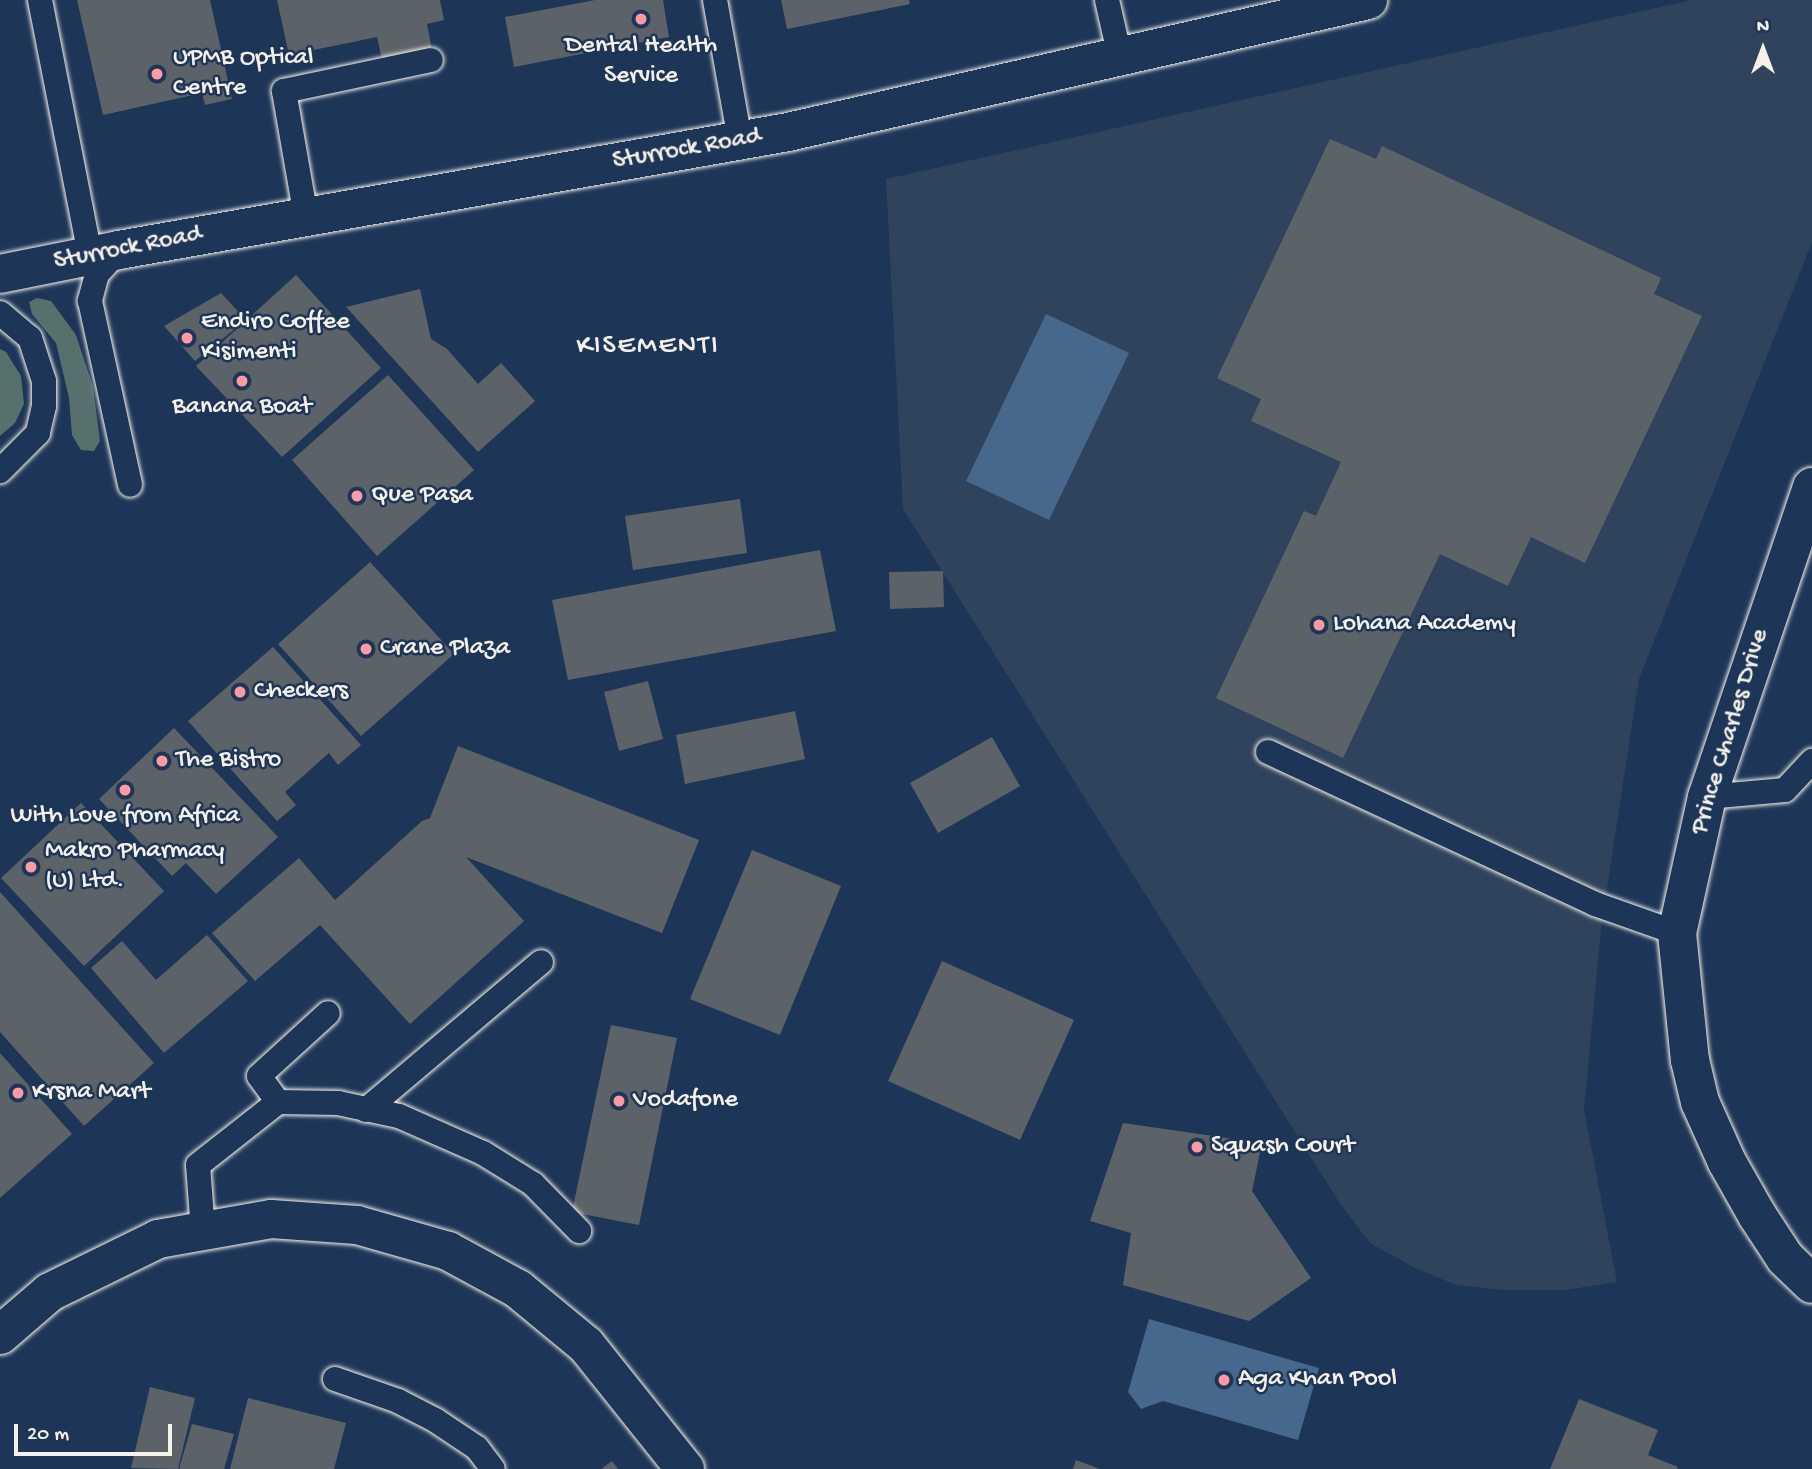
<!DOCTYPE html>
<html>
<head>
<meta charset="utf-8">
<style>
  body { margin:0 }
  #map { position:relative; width:1812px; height:1469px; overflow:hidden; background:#1d3557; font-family:"Gochi Hand",sans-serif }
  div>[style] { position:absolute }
  .built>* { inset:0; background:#30435c }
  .green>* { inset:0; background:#58706d }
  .water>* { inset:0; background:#46688c }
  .building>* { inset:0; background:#5c6368 }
  .roads { filter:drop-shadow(0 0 2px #f4f1e8) drop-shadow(0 0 2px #f4f1e8) }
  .lane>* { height:24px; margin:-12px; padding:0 12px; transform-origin:12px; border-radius:12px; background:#1d3557 }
  .street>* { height:38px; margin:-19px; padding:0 19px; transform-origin:19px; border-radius:19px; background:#1d3557 }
  .secondary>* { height:38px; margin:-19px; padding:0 19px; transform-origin:19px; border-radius:19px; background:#1d3557 }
  .dots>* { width:19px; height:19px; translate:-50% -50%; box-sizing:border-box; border:4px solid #1d3557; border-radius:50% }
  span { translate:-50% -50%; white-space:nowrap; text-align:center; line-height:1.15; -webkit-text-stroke:5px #1d3557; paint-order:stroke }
  .poi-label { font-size:26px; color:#f4f1e8 }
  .left { translate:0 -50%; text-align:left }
  .street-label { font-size:26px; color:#f4f1e8 }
  .neighbourhood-label { font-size:28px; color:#f4f1e8; letter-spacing:2px }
  .north { position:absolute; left:1728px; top:14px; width:70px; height:70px; -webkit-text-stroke:5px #1d3557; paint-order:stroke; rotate:0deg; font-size:19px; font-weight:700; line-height:28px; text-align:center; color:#f4f1e8 }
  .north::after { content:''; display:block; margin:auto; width:24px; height:32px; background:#f4f1e8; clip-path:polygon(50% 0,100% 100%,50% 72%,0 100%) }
  .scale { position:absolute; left:14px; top:1424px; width:158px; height:32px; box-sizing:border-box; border:4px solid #f4f1e8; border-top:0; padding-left:9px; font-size:21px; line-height:24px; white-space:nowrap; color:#f4f1e8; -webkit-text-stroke:5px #1d3557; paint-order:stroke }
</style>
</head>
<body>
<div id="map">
  <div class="built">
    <div style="clip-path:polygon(1692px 0,1812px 0,1812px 242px,1639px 679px,1601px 928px,1584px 1110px,1617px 1282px,1565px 1290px,1503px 1290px,1456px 1285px,1415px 1268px,1370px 1243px,1339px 1202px,903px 509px,886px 179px)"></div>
  </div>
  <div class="green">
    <div style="clip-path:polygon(37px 298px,51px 301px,76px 335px,93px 387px,100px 441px,94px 451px,81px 450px,72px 435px,69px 398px,56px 343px,32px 314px,29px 302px)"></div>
    <div style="clip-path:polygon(0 349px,6px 352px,21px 376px,24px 404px,15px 423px,0 436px)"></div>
  </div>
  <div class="water">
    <div style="clip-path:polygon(1046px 314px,1129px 353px,1049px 520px,966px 481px)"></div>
    <div style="clip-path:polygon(1149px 1319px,1319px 1368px,1298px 1440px,1163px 1401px,1141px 1409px,1128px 1392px)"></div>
  </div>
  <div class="building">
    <div style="clip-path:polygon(77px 0,210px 0,232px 99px,205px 105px,202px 93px,103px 115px)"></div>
    <div style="clip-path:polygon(277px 0,440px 0,444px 20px,427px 24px,432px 50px,382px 60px,377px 37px,289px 55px)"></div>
    <div style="clip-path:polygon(595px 0,663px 0,669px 37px,514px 67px,505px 17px)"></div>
    <div style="clip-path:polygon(781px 0,909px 0,910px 4px,787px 29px)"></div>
    <div style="clip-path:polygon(1330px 139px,1376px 159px,1382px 146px,1661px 278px,1654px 294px,1702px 316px,1585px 563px,1531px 537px,1508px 586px,1440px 554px,1343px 758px,1216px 698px,1304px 511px,1316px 516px,1341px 462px,1251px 421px,1261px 399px,1217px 378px)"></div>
    <div style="clip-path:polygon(296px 275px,381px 368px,282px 457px,196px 366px)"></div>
    <div style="clip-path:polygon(420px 289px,431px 339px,447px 349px,478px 384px,501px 363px,535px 401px,478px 452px,346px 307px)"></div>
    <div style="clip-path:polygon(221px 293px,246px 320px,195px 361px,164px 326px)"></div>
    <div style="clip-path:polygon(388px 375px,474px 470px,377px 556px,292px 460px)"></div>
    <div style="clip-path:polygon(740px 499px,747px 553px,633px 570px,625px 516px)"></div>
    <div style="clip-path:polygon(820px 550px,836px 631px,568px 680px,552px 600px)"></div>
    <div style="clip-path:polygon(370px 562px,454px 654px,361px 736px,278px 644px)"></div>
    <div style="clip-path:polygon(943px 571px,944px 607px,890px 609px,889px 572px)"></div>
    <div style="clip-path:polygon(273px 647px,361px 745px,338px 765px,329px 753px,285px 792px,296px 805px,277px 821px,188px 721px)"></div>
    <div style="clip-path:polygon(648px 681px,663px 739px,619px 751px,604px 692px)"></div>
    <div style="clip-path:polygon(795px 711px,805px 759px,685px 784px,676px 735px)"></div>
    <div style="clip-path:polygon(174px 728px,278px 837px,216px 894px,186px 863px,172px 876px,99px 799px)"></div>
    <div style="clip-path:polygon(992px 737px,1020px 786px,938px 833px,910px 783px)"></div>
    <div style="clip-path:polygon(458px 746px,699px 840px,662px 933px,466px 857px,524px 921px,410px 1024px,320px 925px,255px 981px,212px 933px,299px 858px,335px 900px,422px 821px,430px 818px)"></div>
    <div style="clip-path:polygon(81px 803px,164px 891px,84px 966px,1px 878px)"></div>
    <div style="clip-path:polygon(752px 850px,841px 886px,780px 1035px,690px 999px)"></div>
    <div style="clip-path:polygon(0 892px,154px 1063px,84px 1126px,0 1032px)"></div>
    <div style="clip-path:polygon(207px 935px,248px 981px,164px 1053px,91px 968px,122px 941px,156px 980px)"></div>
    <div style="clip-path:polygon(942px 961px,1074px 1020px,1020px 1140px,888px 1081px)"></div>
    <div style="clip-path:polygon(611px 1025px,677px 1038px,639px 1225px,572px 1212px)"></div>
    <div style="clip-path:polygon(0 1053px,72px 1134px,0 1198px)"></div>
    <div style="clip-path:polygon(1123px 1123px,1262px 1143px,1252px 1191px,1311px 1278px,1249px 1321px,1123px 1285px,1131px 1233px,1090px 1221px)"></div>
    <div style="clip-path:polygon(150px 1387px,195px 1398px,178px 1469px,131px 1468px)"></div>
    <div style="clip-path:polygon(248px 1398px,346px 1423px,334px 1469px,230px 1469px)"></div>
    <div style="clip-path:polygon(1579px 1399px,1658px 1430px,1648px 1455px,1678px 1467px,1677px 1469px,1550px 1469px)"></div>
    <div style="clip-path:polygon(192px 1424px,234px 1434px,224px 1469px,179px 1469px)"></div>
    <div style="clip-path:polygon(1076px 1460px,1100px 1469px,1073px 1469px)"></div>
    <div style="clip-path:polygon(612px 1461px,618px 1469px,601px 1469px)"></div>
  </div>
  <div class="roads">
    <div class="lane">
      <div style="left:40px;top:0;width:261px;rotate:78.9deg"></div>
      <div style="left:715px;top:0;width:142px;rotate:79.9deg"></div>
      <div style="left:1107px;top:0;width:58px;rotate:77.2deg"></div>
      <div style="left:306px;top:217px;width:128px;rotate:-99.9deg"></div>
      <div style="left:284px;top:91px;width:150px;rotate:-11.9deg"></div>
      <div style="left:118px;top:251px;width:31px;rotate:132deg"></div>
      <div style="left:97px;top:274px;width:28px;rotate:105deg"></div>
      <div style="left:90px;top:301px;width:188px;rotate:77.7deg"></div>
      <div style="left:0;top:313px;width:39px;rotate:40deg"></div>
      <div style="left:30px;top:338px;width:45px;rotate:72deg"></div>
      <div style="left:44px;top:381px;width:25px;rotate:90deg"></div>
      <div style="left:44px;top:406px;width:28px;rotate:103deg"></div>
      <div style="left:38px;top:433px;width:54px;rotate:135deg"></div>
      <div style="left:1268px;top:752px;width:361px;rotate:24.9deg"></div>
      <div style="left:1595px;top:904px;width:87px;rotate:19.5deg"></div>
      <div style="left:1707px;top:797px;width:78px;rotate:-5.1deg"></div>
      <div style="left:1785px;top:790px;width:40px;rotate:-47deg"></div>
      <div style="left:278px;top:1102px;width:32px;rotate:-126deg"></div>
      <div style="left:259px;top:1076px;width:93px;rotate:-42.4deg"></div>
      <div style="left:366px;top:1110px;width:229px;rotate:-40.2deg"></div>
      <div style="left:203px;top:1231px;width:66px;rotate:-94.3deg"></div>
      <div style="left:198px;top:1165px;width:102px;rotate:-38.2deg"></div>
      <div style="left:278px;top:1102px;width:60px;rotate:1deg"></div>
      <div style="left:338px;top:1103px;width:62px;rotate:12deg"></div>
      <div style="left:399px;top:1116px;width:92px;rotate:23.8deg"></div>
      <div style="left:483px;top:1153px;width:59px;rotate:31.8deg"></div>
      <div style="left:533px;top:1184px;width:66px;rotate:45.6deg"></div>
      <div style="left:335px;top:1379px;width:67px;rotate:19.2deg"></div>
      <div style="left:398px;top:1401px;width:42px;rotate:27.2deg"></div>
      <div style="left:435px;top:1420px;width:50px;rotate:33.7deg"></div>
      <div style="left:477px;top:1448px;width:26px;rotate:53deg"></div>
    </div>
    <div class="street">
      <div style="left:0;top:274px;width:121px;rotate:-11.4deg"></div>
      <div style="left:119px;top:250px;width:679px;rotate:-10deg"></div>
      <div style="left:788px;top:132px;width:595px;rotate:-12.82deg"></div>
      <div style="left:0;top:1335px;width:66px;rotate:-40.7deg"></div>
      <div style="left:50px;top:1292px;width:120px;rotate:-26.1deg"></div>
      <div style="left:158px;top:1239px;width:115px;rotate:-10deg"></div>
      <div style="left:271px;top:1219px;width:86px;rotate:4deg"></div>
      <div style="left:357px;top:1225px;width:95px;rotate:15.9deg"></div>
      <div style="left:448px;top:1251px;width:80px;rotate:28.5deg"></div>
      <div style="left:518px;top:1289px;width:88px;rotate:39.5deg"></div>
      <div style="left:586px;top:1345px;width:159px;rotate:51.4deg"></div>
    </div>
    <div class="secondary">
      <div style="left:1812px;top:487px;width:327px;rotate:108.7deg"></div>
      <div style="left:1707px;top:797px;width:139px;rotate:102.4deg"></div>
      <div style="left:1677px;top:933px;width:128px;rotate:84.2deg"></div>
      <div style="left:1690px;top:1060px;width:43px;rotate:76.6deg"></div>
      <div style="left:1700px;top:1102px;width:66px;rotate:65.8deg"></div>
      <div style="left:1727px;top:1162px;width:61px;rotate:60.5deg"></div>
      <div style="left:1757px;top:1215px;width:51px;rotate:56.9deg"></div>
      <div style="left:1785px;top:1258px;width:37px;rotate:44deg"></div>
    </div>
  </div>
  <div class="dots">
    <div style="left:641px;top:19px;background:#ff9aa2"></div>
    <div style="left:157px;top:74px;background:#ff9aa2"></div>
    <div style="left:187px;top:338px;background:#ff9aa2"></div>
    <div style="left:242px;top:381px;background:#ff9aa2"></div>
    <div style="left:357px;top:496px;background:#ff9aa2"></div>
    <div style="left:1319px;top:625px;background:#ff9aa2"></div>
    <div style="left:366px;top:649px;background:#ff9aa2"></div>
    <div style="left:240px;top:692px;background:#ff9aa2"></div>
    <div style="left:162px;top:761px;background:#ff9aa2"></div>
    <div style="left:125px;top:790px;background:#ff9aa2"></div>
    <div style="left:31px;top:867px;background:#ff9aa2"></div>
    <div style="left:18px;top:1093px;background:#ff9aa2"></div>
    <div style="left:619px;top:1101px;background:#ff9aa2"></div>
    <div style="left:1197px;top:1147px;background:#ff9aa2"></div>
    <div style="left:1224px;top:1380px;background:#ff9aa2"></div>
  </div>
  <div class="poi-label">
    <span style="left:641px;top:62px">Dental Health<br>Service</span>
    <span class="left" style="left:173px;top:74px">UPMB Optical<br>Centre</span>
    <span class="left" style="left:201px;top:338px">Endiro Coffee<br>Kisimenti</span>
    <span style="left:242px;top:408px">Banana Boat</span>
    <span class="left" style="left:371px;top:496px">Que Pasa</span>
    <span class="left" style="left:1333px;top:625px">Lohana Academy</span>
    <span class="left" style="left:380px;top:649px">Crane Plaza</span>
    <span class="left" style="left:254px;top:692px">Checkers</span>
    <span class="left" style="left:176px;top:761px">The Bistro</span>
    <span style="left:125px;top:817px">With Love from Africa</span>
    <span class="left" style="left:45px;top:867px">Makro Pharmacy<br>(U) Ltd.</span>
    <span class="left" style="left:32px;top:1093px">Krsna Mart</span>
    <span class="left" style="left:633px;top:1101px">Vodafone</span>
    <span class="left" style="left:1211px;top:1147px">Squash Court</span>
    <span class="left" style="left:1238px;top:1380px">Aga Khan Pool</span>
  </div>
  <div class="street-label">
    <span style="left:687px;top:150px;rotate:-10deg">Sturrock Road</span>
    <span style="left:128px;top:249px;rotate:-11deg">Sturrock Road</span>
    <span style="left:1731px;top:732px;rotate:-73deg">Prince Charles Drive</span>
  </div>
  <div class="neighbourhood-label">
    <span style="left:648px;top:347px">KISEMENTI</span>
  </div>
  <div class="north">N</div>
  <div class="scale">20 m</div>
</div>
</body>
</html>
